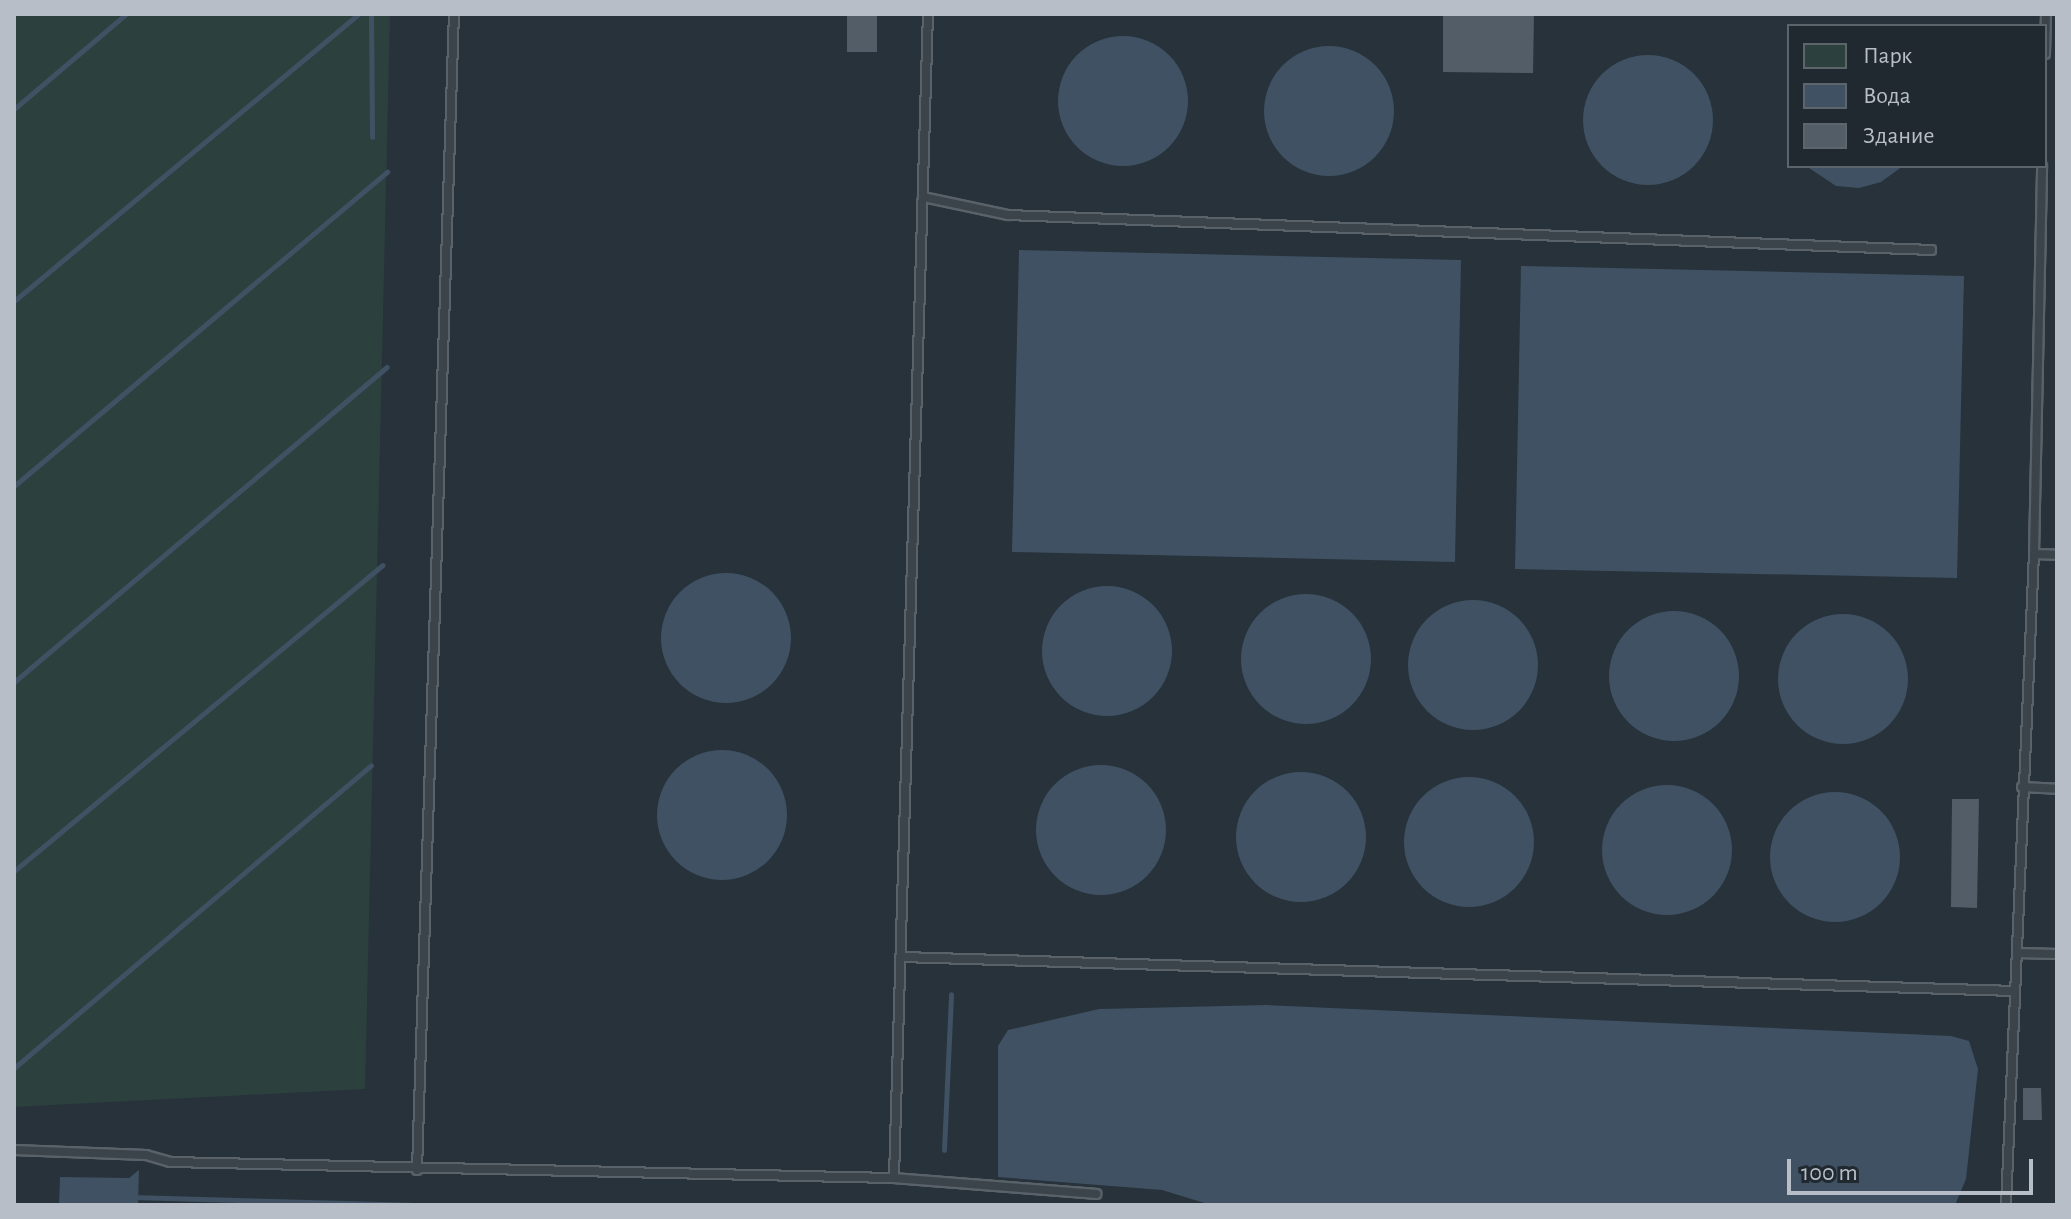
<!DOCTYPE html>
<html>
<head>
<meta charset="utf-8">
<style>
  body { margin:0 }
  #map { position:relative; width:2071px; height:1219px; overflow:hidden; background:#27323b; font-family:"Alegreya Sans",sans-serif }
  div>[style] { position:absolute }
  .green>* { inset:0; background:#2c403e }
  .water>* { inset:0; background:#3f5162 }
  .round { border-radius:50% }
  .stream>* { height:5px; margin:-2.5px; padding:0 2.5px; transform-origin:2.5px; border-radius:2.5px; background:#3f5162 }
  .building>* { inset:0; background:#535d68 }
  .roads { filter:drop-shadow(2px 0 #596169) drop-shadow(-2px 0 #596169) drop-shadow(0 2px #596169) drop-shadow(0 -2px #596169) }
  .service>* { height:8px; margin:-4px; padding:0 4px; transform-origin:4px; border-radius:4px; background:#3b434b }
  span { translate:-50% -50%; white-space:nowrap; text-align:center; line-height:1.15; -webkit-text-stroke:6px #202830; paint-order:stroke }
  .frame { position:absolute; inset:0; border:16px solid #b7bec7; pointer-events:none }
  .legend { position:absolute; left:1787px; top:24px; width:260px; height:144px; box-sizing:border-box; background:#202830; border:2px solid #5c646c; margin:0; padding:10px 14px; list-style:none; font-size:24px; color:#b7bec7 }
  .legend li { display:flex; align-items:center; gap:16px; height:40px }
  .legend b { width:40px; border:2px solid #5c646c }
  .scale { position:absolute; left:1787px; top:1159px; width:246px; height:36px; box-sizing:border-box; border:4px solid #b7bec7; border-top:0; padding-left:10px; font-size:24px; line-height:28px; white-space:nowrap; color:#b7bec7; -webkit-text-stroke:6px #202830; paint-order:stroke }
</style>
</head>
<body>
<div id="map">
  <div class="green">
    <i style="clip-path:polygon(14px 14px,390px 14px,365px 1089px,14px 1107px)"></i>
  </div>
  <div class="water">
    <i class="round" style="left:1058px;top:36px;width:130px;height:130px"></i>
    <i class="round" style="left:1264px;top:46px;width:130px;height:130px"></i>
    <i class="round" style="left:1583px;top:55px;width:130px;height:130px"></i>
    <i style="clip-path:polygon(1806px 166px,1903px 166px,1881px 182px,1859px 188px,1836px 186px)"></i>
    <i style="clip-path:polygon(1019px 250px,1461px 260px,1455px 562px,1012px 552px)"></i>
    <i style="clip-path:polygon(1521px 266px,1964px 276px,1957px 578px,1515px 569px)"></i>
    <i class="round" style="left:661px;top:573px;width:130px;height:130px"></i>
    <i class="round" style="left:1042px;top:586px;width:130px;height:130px"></i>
    <i class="round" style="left:1241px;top:594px;width:130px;height:130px"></i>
    <i class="round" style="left:1408px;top:600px;width:130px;height:130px"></i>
    <i class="round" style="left:1609px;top:611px;width:130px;height:130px"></i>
    <i class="round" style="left:1778px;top:614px;width:130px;height:130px"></i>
    <i class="round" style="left:657px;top:750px;width:130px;height:130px"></i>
    <i class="round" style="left:1036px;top:765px;width:130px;height:130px"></i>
    <i class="round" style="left:1236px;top:772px;width:130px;height:130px"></i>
    <i class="round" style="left:1404px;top:777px;width:130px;height:130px"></i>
    <i class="round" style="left:1602px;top:785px;width:130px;height:130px"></i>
    <i class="round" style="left:1770px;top:792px;width:130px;height:130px"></i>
    <i style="clip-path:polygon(1266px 1005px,1951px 1036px,1969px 1041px,1978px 1069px,1966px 1179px,1955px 1205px,1211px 1205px,1162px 1190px,998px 1177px,998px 1046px,1008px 1030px,1099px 1009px)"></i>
    <i style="clip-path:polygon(139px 1170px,138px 1205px,59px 1205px,60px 1177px,129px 1178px)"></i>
  </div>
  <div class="stream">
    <i style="left:371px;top:14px;width:123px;rotate:89.5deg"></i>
    <i style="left:14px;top:109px;width:147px;rotate:-40.3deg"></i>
    <i style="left:14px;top:301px;width:448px;rotate:-39.8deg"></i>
    <i style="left:14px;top:486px;width:488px;rotate:-40.1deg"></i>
    <i style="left:14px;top:682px;width:488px;rotate:-40.2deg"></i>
    <i style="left:14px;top:871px;width:479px;rotate:-39.7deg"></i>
    <i style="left:14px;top:1068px;width:468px;rotate:-40.3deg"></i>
    <i style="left:944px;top:1150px;width:156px;rotate:-87.4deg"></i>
    <i style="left:131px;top:1197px;width:279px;rotate:1.6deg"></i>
  </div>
  <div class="building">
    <i style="clip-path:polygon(847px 14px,877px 14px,877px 52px,847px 52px)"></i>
    <i style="clip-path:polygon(1443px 14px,1534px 14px,1533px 73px,1443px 72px)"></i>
    <i style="clip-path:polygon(1952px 799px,1979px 799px,1977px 908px,1951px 907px)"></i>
    <i style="clip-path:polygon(2023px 1088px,2041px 1088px,2042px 1120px,2023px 1120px)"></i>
  </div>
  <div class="roads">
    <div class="service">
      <i style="left:2045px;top:54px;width:40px;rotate:-88.6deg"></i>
      <i style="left:923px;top:197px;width:87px;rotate:12deg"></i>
      <i style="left:1008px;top:215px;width:924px;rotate:2.17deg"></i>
      <i style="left:2034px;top:554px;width:23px;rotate:2deg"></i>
      <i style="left:2022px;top:787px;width:35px;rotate:3deg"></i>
      <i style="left:2017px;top:953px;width:40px;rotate:1.4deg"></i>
      <i style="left:902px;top:957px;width:1113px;rotate:1.75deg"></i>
      <i style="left:14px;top:1150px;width:132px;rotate:2.2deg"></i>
      <i style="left:146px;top:1155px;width:25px;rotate:16deg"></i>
      <i style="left:170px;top:1162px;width:724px;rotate:1.27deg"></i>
      <i style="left:894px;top:1178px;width:203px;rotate:4.5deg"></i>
      <i style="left:417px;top:1170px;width:1157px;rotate:-88.17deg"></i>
      <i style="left:894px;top:1178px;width:1164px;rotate:-88.33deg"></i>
      <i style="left:2006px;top:1205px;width:652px;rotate:-87.54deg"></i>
      <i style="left:2034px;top:554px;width:388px;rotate:-88.8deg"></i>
    </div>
  </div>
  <div class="frame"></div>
  <ul class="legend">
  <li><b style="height:22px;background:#2c403e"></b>Парк</li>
  <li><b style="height:22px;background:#3f5162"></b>Вода</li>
  <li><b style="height:22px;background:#535d68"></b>Здание</li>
  </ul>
  <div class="scale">100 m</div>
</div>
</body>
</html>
